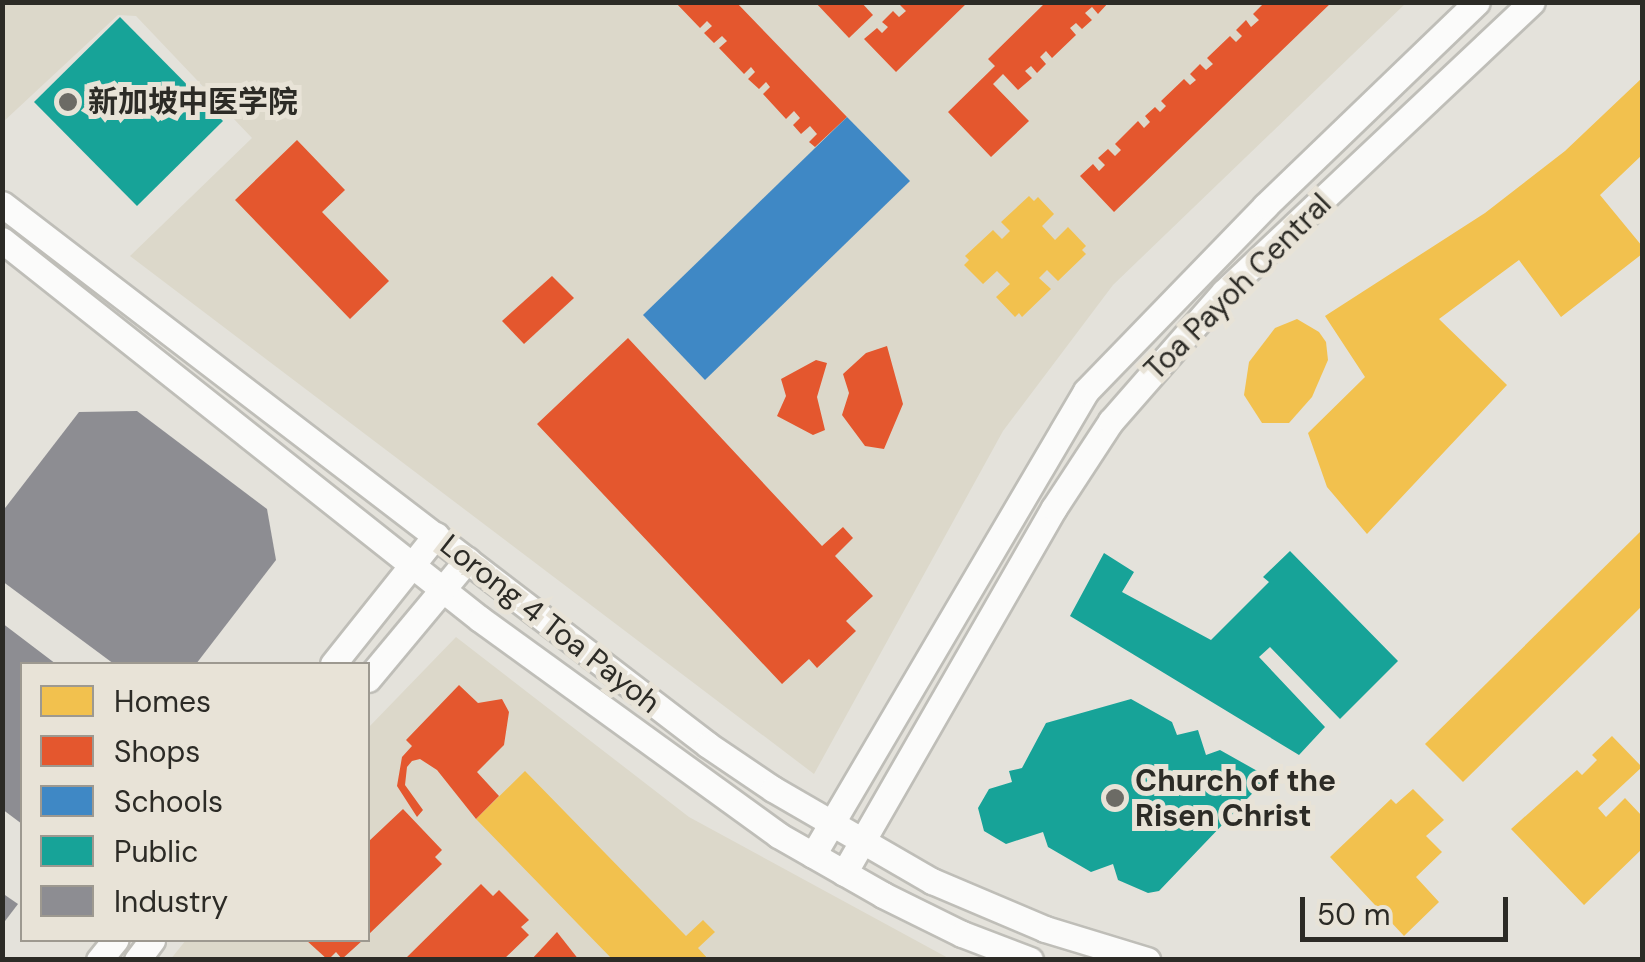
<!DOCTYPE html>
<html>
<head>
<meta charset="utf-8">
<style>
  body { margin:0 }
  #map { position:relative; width:1645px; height:962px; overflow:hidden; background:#e4e2db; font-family:"DM Sans","Noto Sans SC",sans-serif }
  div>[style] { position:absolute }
  .built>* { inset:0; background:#dcd8ca }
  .homes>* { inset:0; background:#f2c14e }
  .shops>* { inset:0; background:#e4572e }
  .schools>* { inset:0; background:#3f88c5 }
  .public>* { inset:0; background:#17a398 }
  .industry>* { inset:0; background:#8d8d92 }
  .roads { filter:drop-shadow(2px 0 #bfbeb8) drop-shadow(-2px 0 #bfbeb8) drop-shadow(0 2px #bfbeb8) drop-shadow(0 -2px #bfbeb8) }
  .street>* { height:25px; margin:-12.5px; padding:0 12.5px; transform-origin:12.5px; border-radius:12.5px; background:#fbfbfa }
  .dots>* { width:28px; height:28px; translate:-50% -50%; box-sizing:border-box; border:5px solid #e8e3d7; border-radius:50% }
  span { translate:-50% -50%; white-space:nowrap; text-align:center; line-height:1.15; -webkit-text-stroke:10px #e8e3d7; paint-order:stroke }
  .poi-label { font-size:30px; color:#2c2b26; font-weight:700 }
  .left { translate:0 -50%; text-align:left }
  .street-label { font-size:30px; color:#2c2b26 }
  .frame { position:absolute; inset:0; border:5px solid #2c2b26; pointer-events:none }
  .legend { position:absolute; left:20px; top:662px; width:350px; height:280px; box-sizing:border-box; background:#e8e3d7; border:2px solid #9d9990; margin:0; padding:12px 18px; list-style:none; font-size:30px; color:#2c2b26 }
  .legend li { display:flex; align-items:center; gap:20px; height:50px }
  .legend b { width:50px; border:2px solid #9d9990 }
  .scale { position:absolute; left:1300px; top:897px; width:208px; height:45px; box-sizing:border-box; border:5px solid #2c2b26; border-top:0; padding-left:12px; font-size:30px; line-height:35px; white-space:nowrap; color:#2c2b26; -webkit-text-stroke:8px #e8e3d7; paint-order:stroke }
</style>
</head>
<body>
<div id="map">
  <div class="built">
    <i style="clip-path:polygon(3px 3px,1406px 3px,1113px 285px,1003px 431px,814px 774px,130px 256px,252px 138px,136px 16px,118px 15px,3px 122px)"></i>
    <i style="clip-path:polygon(456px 637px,689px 817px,950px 959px,170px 960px,186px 940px,368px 940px,368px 728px)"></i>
  </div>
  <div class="homes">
    <i style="clip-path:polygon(1642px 78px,1642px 155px,1600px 195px,1642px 246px,1642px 254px,1561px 317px,1519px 260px,1439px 319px,1507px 385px,1367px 534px,1327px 487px,1308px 433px,1365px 377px,1325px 316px,1485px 213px,1565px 151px)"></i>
    <i style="clip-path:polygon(1029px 196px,1034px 201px,1038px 197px,1054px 214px,1042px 226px,1055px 240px,1068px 227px,1086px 246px,1082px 250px,1086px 254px,1058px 281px,1047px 270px,1039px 278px,1051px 289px,1022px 317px,1019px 313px,1015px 317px,996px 297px,1010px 284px,997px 271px,983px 284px,964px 265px,969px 260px,965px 256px,993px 230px,1002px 239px,1010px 231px,1001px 222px)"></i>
    <i style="clip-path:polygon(1297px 319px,1319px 332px,1326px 342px,1328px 360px,1312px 397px,1289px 423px,1262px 423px,1244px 395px,1249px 362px,1275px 328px)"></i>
    <i style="clip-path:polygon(1642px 530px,1642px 606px,1463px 782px,1425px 744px)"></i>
    <i style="clip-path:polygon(1612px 736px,1642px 767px,1598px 808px,1606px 817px,1625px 798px,1642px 816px,1642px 849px,1584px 905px,1511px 829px,1577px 770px,1582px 775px,1597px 760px,1592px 755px)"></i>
    <i style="clip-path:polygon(525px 771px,686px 936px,703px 920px,715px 932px,698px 948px,709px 960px,613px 960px,476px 819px)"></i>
    <i style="clip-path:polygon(1413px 789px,1444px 820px,1426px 836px,1442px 852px,1416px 877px,1439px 902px,1404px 936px,1330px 857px,1391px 799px,1396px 804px)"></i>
  </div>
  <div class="shops">
    <i style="clip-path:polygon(675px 2px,736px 2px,847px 117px,815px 147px,809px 142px,817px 134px,810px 126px,801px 134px,793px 125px,800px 118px,794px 111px,786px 119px,763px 94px,770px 87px,766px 82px,759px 89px,748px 79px,755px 72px,751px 67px,744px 74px,719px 48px,727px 41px,722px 36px,714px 43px,704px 33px,712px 26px,707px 21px,700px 28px)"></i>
    <i style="clip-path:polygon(815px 2px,861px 2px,873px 15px,849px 38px)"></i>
    <i style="clip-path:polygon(903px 2px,968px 2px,896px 72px,864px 39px,877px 28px,882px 33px,888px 27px,882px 22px,893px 11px,899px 17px,906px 11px,900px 5px)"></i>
    <i style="clip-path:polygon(1046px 2px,1109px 2px,1098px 14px,1092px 7px,1085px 13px,1092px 20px,1082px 29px,1076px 23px,1070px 28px,1076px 35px,1052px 58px,1046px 51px,1040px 57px,1046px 64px,1037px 73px,1031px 66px,1025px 71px,1032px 78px,1018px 90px,1003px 74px,993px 84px,1029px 121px,991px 157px,948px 112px,995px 66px,988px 59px)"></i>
    <i style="clip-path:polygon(1265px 2px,1332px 2px,1114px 212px,1080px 176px,1093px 164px,1099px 171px,1105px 165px,1098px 158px,1108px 149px,1115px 156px,1121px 150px,1115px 144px,1138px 121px,1144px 128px,1150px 122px,1145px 116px,1155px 107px,1160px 112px,1166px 106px,1161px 101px,1184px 79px,1190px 85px,1196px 80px,1190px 74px,1200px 64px,1206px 70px,1213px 64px,1207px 58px,1230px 36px,1236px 42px,1242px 36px,1236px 30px,1246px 20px,1251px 27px,1259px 20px,1253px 14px)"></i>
    <i style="clip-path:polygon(297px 140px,345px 190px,322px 212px,389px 281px,350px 319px,235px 200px)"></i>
    <i style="clip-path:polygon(552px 276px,574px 298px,524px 344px,502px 321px)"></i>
    <i style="clip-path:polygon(628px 338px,822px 546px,843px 527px,853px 538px,835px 556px,873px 596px,846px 621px,856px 631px,817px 668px,809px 659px,782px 684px,537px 424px)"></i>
    <i style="clip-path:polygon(887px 346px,903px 404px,884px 449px,865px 446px,842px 415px,849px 393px,843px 374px,866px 353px)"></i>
    <i style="clip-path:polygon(816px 360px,827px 363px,817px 397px,825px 430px,813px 435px,777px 416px,786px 396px,781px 379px)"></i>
    <i style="clip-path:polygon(459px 685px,478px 703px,502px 699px,509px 712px,504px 745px,477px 772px,499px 796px,476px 819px,437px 770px,420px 759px,412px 761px,407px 767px,405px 785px,423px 810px,417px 817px,397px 786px,402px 757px,412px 746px,406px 740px)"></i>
    <i style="clip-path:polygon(403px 809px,442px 850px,435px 857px,442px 864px,368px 935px,368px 842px)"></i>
    <i style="clip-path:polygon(481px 884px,493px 896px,499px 890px,529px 920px,521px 927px,529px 935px,503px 960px,404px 960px)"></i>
    <i style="clip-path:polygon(557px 932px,579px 960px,531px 960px)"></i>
    <i style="clip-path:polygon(306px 940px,363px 940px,342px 959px,336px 952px,328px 960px)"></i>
  </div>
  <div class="schools">
    <i style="clip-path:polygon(847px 117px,910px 181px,705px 380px,643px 315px)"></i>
  </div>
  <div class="public">
    <i style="clip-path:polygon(120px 17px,223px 121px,137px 206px,34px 102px)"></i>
    <i style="clip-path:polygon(1290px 551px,1398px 661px,1340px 719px,1270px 647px,1259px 657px,1325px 727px,1299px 755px,1070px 616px,1104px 553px,1134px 572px,1122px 592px,1211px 640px,1269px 582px,1263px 577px)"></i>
    <i style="clip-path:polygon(1131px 699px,1172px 722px,1177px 735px,1198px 730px,1206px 755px,1220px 750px,1268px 777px,1159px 891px,1148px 893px,1118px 880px,1113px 864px,1091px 872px,1048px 847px,1043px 832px,1006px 844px,984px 831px,978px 808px,989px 789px,1012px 782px,1009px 771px,1022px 768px,1046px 723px)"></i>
  </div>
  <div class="industry">
    <i style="clip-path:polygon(137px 411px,267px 509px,276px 560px,196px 664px,114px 664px,2px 581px,2px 512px,79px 412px)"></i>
    <i style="clip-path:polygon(2px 623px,56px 664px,22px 664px,22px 824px,2px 809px)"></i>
    <i style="clip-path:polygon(2px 893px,18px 904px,2px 925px)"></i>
  </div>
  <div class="roads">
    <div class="street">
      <i style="left:2px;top:204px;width:889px;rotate:37.46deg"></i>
      <i style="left:708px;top:745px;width:78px;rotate:34.1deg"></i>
      <i style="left:773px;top:789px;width:184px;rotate:30.1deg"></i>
      <i style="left:932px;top:881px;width:123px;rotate:23deg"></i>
      <i style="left:1045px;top:929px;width:107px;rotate:16.9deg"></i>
      <i style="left:2px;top:240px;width:610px;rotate:38.41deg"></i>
      <i style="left:480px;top:619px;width:368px;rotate:35.9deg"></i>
      <i style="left:778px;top:835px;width:121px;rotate:29.7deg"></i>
      <i style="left:883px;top:895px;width:88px;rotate:26.3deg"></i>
      <i style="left:962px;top:934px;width:73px;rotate:20.9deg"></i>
      <i style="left:333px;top:664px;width:165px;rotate:-51.4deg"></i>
      <i style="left:368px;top:679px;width:155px;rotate:-50.2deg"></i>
      <i style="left:813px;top:855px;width:538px;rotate:-59.53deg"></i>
      <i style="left:1086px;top:391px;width:257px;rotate:-45.9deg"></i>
      <i style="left:1265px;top:206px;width:294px;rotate:-43.9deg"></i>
      <i style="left:844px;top:873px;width:421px;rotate:-60.1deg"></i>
      <i style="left:1054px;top:508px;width:104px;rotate:-56.8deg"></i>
      <i style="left:1111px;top:421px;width:171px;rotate:-48.8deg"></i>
      <i style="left:1224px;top:292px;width:423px;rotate:-43.3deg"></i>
      <i style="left:99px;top:960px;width:26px;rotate:-51deg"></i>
      <i style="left:137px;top:960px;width:25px;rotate:-53deg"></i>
    </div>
  </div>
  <div class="dots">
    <i style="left:68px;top:102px;background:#6c6b65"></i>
    <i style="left:1115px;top:798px;background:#6c6b65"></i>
  </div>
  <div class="poi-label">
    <span class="left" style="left:88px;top:102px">新加坡中医学院</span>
    <span class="left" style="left:1135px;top:798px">Church of the<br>Risen Christ</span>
  </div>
  <div class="street-label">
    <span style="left:1238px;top:287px;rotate:-45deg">Toa Payoh Central</span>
    <span style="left:550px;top:624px;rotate:38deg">Lorong 4 Toa Payoh</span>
  </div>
  <div class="frame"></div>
  <ul class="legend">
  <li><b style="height:28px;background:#f2c14e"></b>Homes</li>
  <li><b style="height:28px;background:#e4572e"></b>Shops</li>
  <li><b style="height:28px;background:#3f88c5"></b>Schools</li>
  <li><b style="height:28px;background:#17a398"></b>Public</li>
  <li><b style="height:28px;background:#8d8d92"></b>Industry</li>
  </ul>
  <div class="scale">50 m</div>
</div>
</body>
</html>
